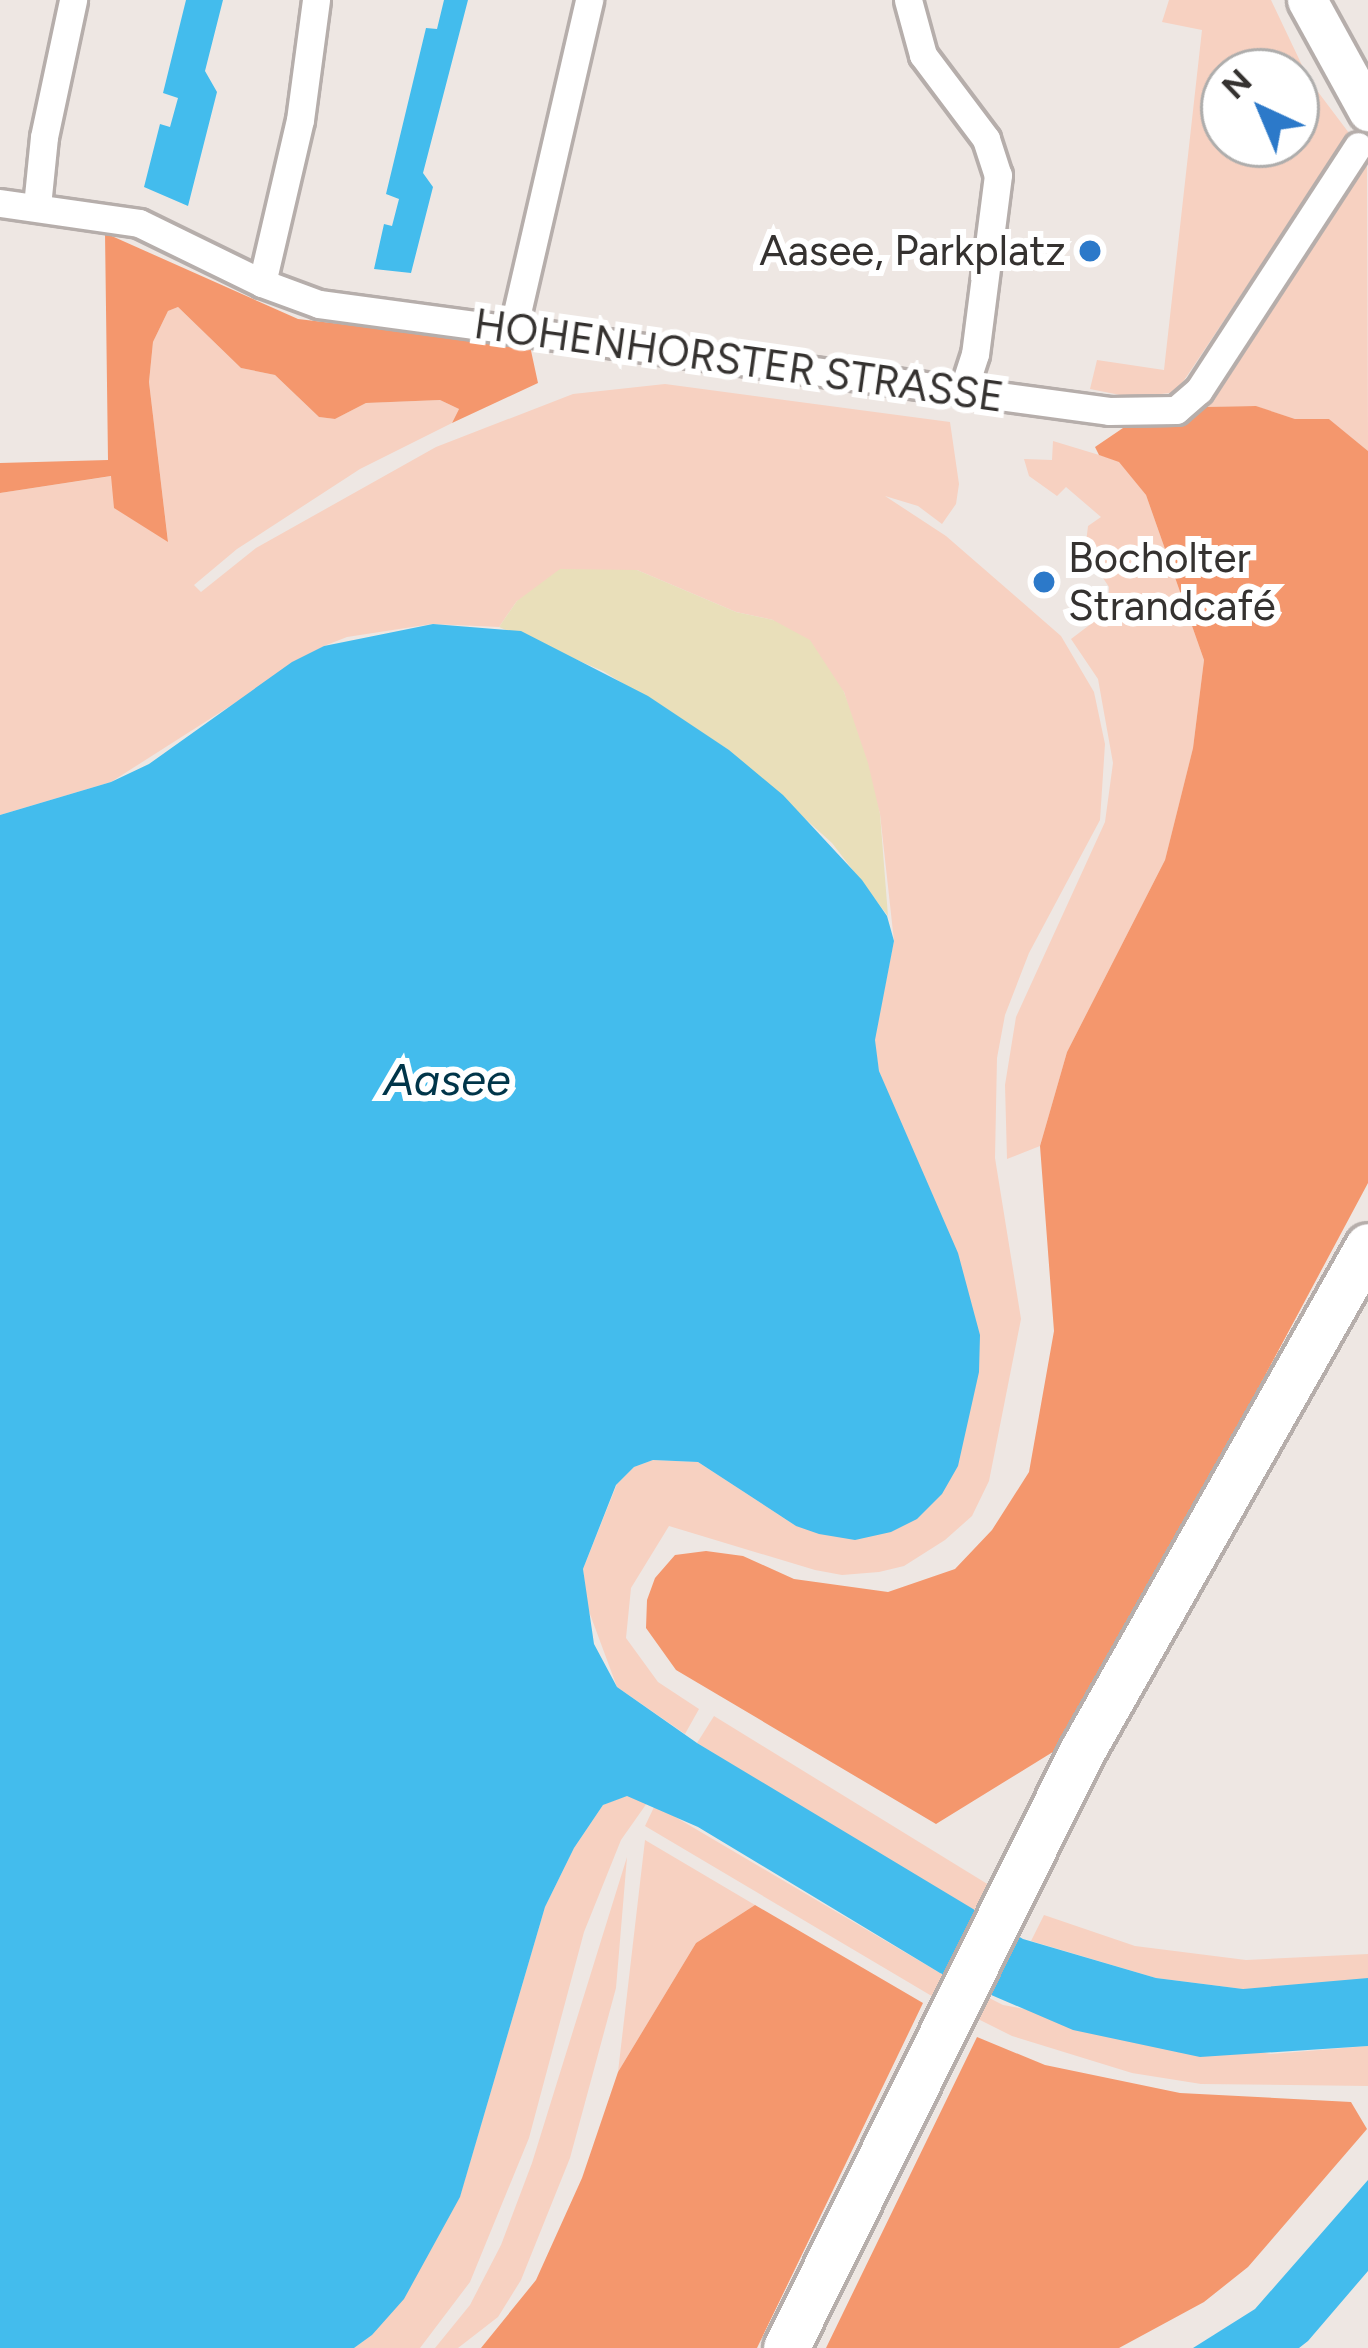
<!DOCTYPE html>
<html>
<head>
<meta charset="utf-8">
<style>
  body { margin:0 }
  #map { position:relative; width:1368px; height:2348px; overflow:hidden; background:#eee7e3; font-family:Figtree,sans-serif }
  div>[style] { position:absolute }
  .green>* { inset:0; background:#f7d1c1 }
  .forest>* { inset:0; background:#f4976d }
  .sand>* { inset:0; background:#e9dfba }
  .water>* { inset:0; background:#43bced }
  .roads { filter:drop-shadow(3px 0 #b6aeab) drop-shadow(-3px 0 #b6aeab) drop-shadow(0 3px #b6aeab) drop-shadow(0 -3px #b6aeab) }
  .minor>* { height:27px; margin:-13.5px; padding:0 13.5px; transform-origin:13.5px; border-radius:13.5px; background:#fff }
  .secondary>* { height:39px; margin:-19.5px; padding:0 19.5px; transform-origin:19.5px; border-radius:19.5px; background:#fff }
  .trunk>* { height:45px; margin:-22.5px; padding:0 22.5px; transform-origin:22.5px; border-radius:22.5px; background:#fff }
  .dots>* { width:33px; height:33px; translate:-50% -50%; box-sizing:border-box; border:6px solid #fff; border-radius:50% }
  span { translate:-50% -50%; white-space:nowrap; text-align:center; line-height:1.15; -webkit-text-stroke:12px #fff; paint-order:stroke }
  .poi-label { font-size:42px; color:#353230 }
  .right { translate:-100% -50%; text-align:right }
  .left { translate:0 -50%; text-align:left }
  .street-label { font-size:42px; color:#353230 }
  .water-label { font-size:45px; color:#003549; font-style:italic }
  .north { position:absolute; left:1200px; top:48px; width:120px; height:120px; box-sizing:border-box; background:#fff; border:3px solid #aeadac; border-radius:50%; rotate:316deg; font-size:33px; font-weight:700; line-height:48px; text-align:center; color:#353230 }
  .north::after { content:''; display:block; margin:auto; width:42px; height:54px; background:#2c79c9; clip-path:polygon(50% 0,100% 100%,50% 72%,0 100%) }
</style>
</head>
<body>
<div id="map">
  <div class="green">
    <i style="clip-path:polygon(evenodd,1169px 0,1271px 0,1309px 80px,1349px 133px,1183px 382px,1171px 393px,1130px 397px,1090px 389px,1097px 360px,1164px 370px,1202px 30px,1162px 22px,1169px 0,1224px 72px,1296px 72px,1296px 144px,1224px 144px,1224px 72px)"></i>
    <i style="clip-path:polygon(1367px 160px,1368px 451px,1329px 419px,1295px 419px,1255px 406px,1204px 407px)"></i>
    <i style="clip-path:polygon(178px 307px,241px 368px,275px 375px,319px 417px,335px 419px,366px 403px,440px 400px,459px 409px,452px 423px,360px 469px,237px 549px,194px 585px,201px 592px,256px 548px,436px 447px,573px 394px,665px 384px,950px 422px,959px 484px,956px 504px,942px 524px,918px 506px,885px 496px,946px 536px,1061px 636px,1094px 692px,1105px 744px,1100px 820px,1029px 953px,1005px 1015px,997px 1058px,995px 1158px,1021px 1319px,989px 1481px,972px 1516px,945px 1540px,904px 1566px,879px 1572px,842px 1575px,815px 1570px,669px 1526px,631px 1588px,626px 1638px,658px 1682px,699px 1709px,685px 1734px,617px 1687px,587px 1606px,583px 1569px,617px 1484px,634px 1467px,653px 1460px,698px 1462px,796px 1526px,903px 1134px,879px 1071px,874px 1040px,894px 941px,880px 814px,844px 692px,773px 620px,736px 612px,637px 570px,517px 601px,499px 627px,432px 624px,347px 637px,324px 646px,111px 782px,0 815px,0 493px,112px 476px,168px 541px,149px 382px,153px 342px,168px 311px)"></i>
    <i style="clip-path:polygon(1053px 441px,1119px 461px,1146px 495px,1204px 660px,1193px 748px,1165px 860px,1067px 1052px,1040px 1146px,1007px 1159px,1005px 1085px,1016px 1017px,1105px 822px,1113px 763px,1098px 679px,1071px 639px,1108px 611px,1109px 587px,1085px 551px,1088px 526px,1101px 517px,1066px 487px,1057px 496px,1029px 476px,1024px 459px,1052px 460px)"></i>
    <i style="clip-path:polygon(714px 1716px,989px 1885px,973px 1912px,697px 1743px)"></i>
    <i style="clip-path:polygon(627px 1795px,647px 1803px,621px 1840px,584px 1932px,529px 2138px,470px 2282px,420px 2348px,354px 2348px,372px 2335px,460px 2196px,545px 1907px,574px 1848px,603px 1805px)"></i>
    <i style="clip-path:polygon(655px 1805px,940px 1973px,1003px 2005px,1271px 2054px,1368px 2046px,1368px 2086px,1201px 2084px,1132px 2073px,1012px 2036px,930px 1995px,645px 1826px)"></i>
    <i style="clip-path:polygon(645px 1840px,755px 1905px,696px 1943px,618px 2072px)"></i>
    <i style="clip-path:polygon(627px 1857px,616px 1988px,570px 2158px,521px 2280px,498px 2317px,458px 2348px,435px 2348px,470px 2305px,501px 2245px,532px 2163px)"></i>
    <i style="clip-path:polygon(1044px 1915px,1135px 1946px,1246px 1960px,1368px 1954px,1368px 1983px,1243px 1989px,1156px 1978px,1031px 1941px)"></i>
  </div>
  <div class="forest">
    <i style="clip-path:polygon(105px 233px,298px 319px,530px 346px,538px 383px,452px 423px,459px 409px,440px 400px,366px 403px,335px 419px,319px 417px,275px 375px,241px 368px,178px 307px,168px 311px,153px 342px,149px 382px,168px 542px,114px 508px,111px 476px,0 493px,0 463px,108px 460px)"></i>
    <i style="clip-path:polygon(1256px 406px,1295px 419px,1329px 419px,1368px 451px,1368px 1183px,1069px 1742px,936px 1824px,676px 1670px,646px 1628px,647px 1600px,655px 1578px,675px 1555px,706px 1551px,743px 1556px,794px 1579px,888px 1592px,955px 1569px,992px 1530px,1029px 1472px,1054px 1331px,1040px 1146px,1067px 1052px,1165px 860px,1193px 748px,1204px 660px,1146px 495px,1119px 462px,1099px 455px,1095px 447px,1123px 428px,1204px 407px)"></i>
    <i style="clip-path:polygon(755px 1905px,923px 2003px,757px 2348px,481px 2348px,536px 2280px,582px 2178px,618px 2072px,696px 1943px)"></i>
    <i style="clip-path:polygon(977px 2037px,1045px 2065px,1180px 2093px,1351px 2102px,1367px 2129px,1248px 2267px,1204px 2302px,1119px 2348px,826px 2348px)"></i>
  </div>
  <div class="sand">
    <i style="clip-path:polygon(560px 569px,637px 570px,736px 612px,773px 620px,810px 640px,844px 692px,868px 763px,880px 814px,888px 916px,832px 843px,729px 750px,603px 671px,499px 627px,517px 601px)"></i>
  </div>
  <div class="water">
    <i style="clip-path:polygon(186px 0,223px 0,205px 71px,217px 92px,188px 206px,144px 187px,160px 124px,170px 127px,178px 98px,163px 93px)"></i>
    <i style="clip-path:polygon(444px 0,468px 0,423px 173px,433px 187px,411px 273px,374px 269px,384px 224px,392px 226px,399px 199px,386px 194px,426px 28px,437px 29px)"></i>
    <i style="clip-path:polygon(433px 624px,521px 631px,648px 696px,729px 750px,783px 795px,862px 880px,887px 916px,894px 941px,875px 1040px,879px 1071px,958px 1253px,980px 1335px,979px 1372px,958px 1466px,942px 1494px,917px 1519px,891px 1532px,855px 1540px,819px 1534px,796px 1526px,698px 1462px,653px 1460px,634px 1467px,616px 1485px,583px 1569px,594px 1644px,617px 1687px,697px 1743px,1023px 1939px,1156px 1978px,1243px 1989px,1368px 1978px,1368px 2046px,1200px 2057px,1073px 2030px,940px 1973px,698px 1827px,627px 1796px,603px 1805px,574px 1848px,545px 1907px,460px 2197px,404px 2299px,372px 2335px,354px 2348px,0 2348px,0 815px,111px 782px,149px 764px,292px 662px,324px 646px)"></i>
    <i style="clip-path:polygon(1368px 2180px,1368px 2271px,1308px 2341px,1299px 2348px,1193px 2348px,1255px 2309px)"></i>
  </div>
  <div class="roads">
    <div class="minor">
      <i style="left:908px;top:0;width:57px;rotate:74.7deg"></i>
      <i style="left:923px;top:55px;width:105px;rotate:53.1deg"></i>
      <i style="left:986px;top:139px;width:38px;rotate:72deg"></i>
      <i style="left:998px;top:175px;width:180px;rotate:97.3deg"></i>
      <i style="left:975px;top:354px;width:39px;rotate:108deg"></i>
      <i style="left:0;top:203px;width:140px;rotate:8.2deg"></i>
      <i style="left:139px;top:223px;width:137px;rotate:26deg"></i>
      <i style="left:262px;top:283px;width:61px;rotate:20.2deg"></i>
      <i style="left:319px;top:304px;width:797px;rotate:7.71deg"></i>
      <i style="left:1109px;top:411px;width:67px;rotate:-0.9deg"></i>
      <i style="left:1176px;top:410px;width:30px;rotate:-41deg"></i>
      <i style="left:1199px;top:390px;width:291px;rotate:-56.9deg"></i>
      <i style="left:37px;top:206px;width:69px;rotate:-84.2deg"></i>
      <i style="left:44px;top:137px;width:140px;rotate:-78deg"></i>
      <i style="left:262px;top:283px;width:167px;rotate:-76.9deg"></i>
      <i style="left:300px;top:120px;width:121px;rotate:-82.4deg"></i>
      <i style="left:513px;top:330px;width:339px;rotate:-77deg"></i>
    </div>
    <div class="secondary">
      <i style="left:1307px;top:0;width:127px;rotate:61.2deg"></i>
    </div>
    <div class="trunk">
      <i style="left:786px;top:2348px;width:666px;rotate:-63.63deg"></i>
      <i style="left:1082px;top:1751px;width:580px;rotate:-60.48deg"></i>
    </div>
  </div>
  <div class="dots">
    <i style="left:1090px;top:251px;background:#2c79c9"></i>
    <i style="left:1044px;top:582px;background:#2c79c9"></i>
  </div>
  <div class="poi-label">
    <span class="right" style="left:1066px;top:251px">Aasee, Parkplatz</span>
    <span class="left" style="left:1068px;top:582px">Bocholter<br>Strandcafé</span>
  </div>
  <div class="street-label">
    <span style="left:739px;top:361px;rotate:8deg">HOHENHORSTER STRASSE</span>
  </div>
  <div class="water-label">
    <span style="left:447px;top:1080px">Aasee</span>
  </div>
  <div class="north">N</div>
</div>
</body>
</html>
